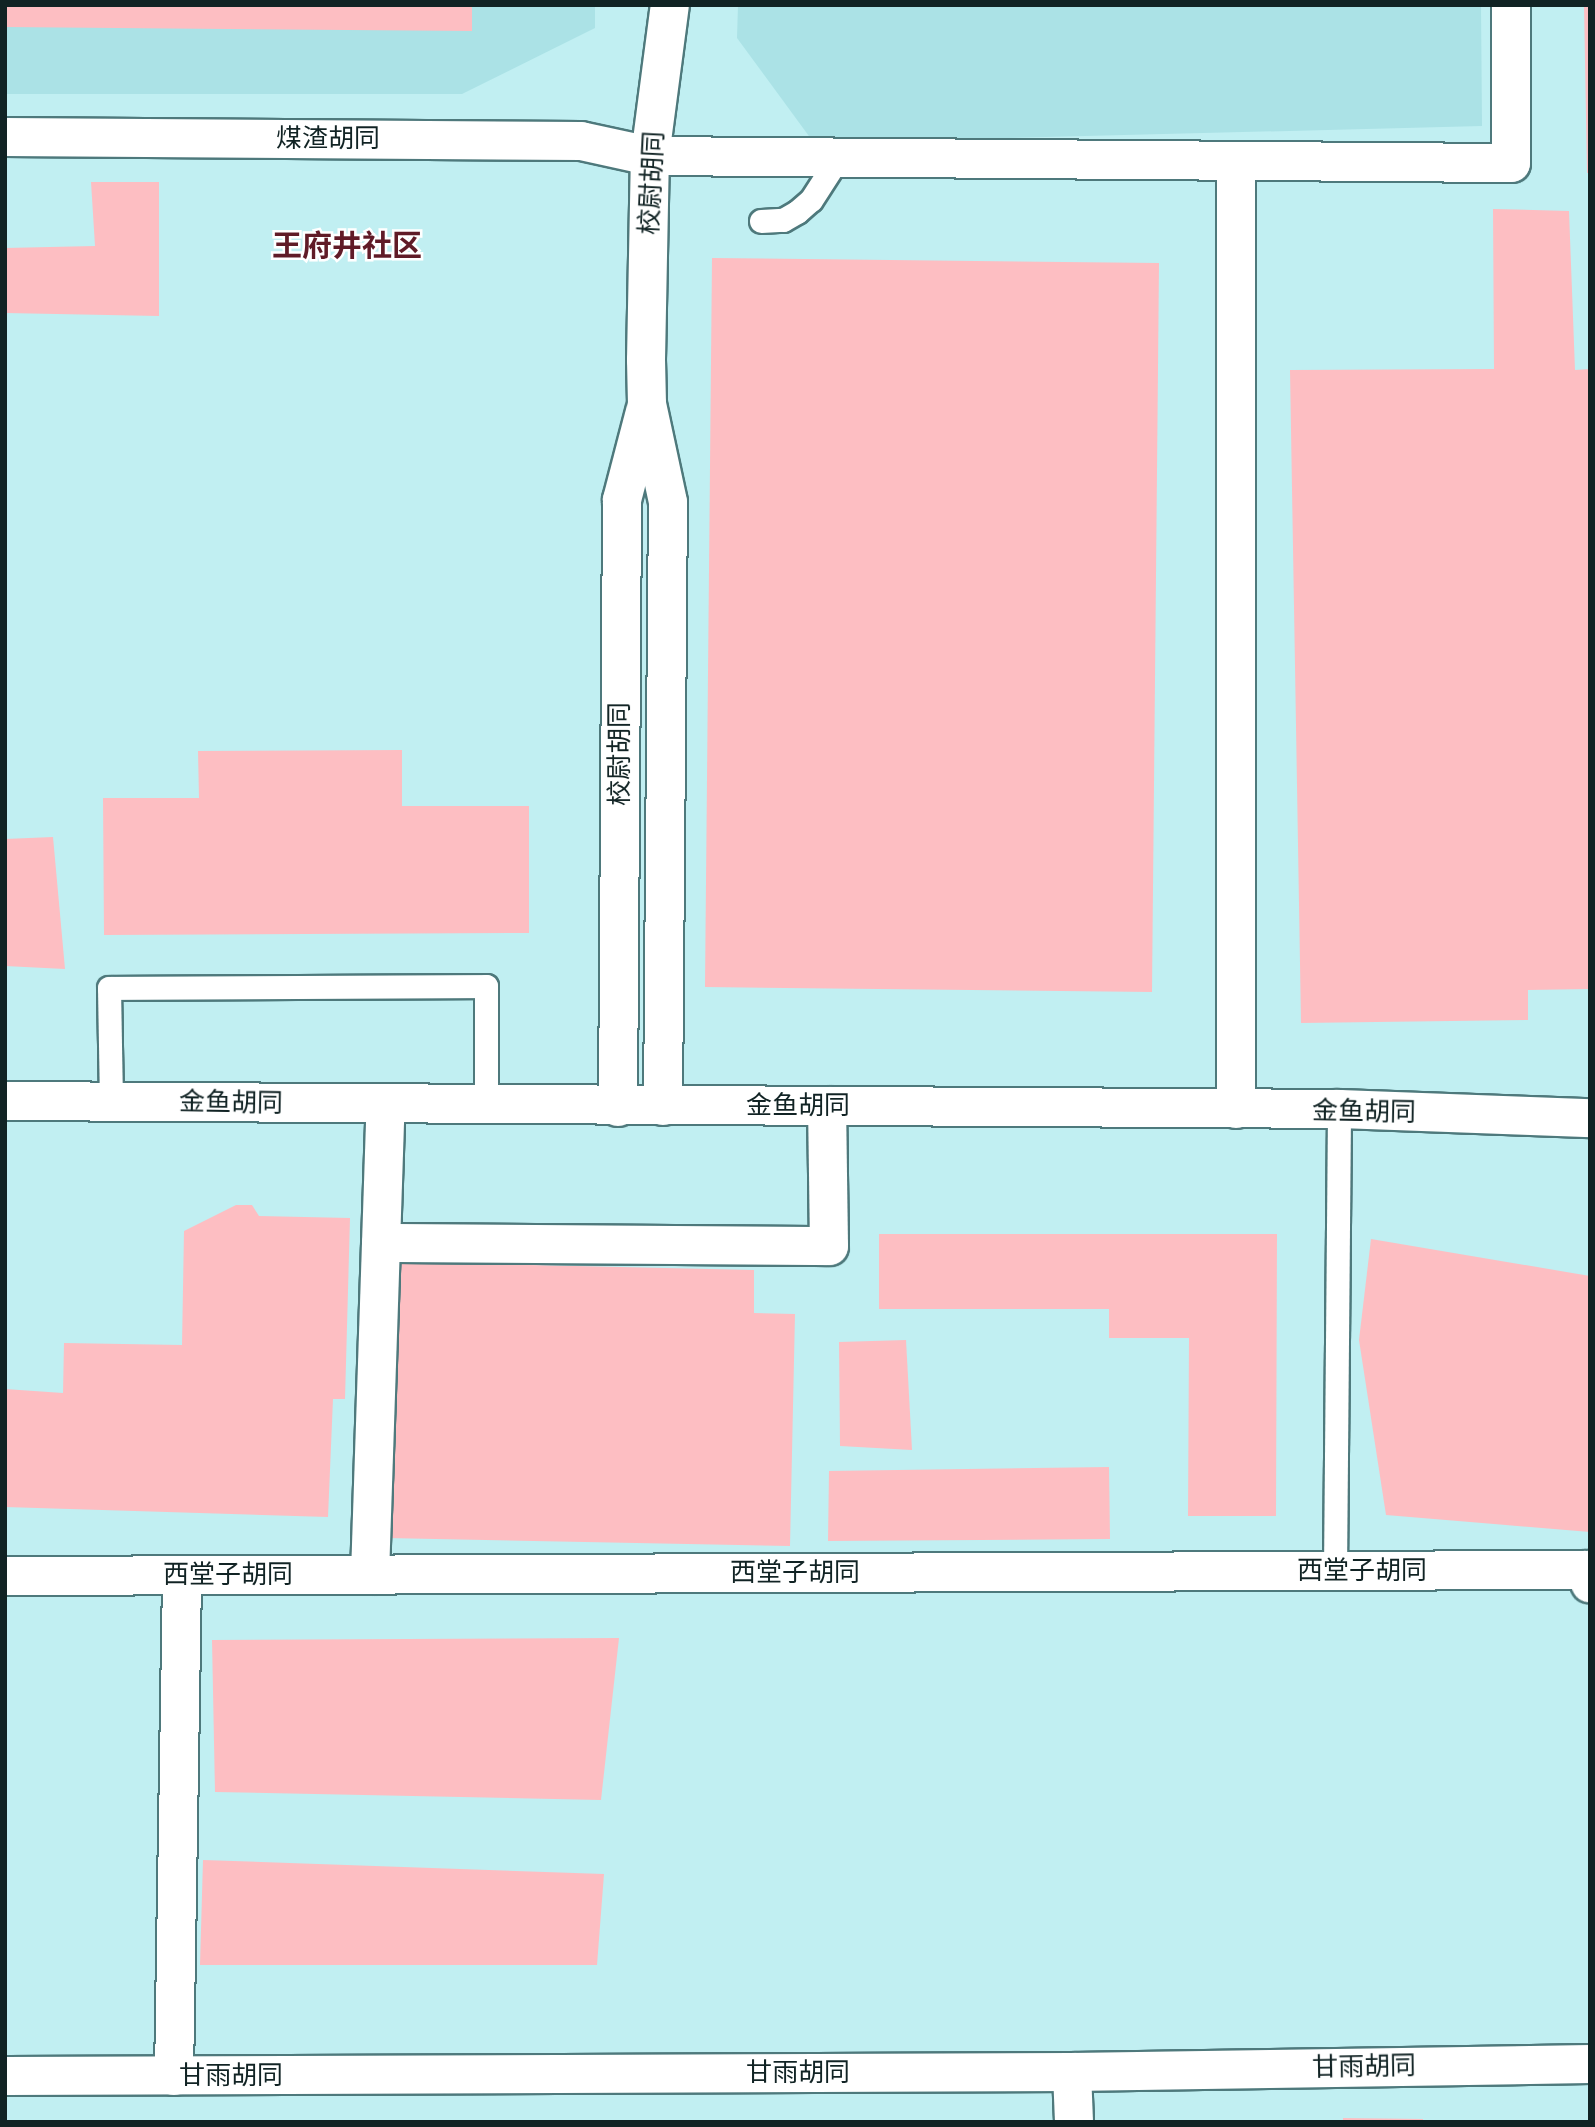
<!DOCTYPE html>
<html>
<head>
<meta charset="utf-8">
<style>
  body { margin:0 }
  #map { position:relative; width:1595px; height:2127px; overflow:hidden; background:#c1eff2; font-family:Figtree,"Noto Sans SC",sans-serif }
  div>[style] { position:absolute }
  .built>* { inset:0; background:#abe2e6 }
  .building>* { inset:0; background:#fdbec2 }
  .roads { filter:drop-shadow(2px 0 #4e797c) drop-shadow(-2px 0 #4e797c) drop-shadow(0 2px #4e797c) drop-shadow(0 -2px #4e797c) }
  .lane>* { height:23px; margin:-11.5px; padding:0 11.5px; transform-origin:11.5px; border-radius:11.5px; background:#fff }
  .street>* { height:38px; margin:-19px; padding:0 19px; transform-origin:19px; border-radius:19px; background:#fff }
  .secondary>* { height:38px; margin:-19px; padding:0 19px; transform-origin:19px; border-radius:19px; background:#fff }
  span { translate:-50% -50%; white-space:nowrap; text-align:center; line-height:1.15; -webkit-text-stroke:5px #fff; paint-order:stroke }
  .street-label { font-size:26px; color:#112324 }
  .quarter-label { font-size:30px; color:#601b27; font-weight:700 }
  .frame { position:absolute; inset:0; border:7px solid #112324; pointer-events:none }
</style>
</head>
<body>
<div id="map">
  <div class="built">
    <i style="clip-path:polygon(5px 5px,595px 5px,595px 28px,462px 94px,5px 94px)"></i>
    <i style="clip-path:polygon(738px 5px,1481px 5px,1482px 126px,814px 143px,737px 38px)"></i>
  </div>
  <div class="building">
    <i style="clip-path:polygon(5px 5px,472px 5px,472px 31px,5px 27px)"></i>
    <i style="clip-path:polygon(1584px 5px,1590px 5px,1590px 173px,1587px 173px)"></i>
    <i style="clip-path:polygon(91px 182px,159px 182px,159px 316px,5px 313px,5px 248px,95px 246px)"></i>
    <i style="clip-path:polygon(1493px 209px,1569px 211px,1575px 370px,1590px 369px,1590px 989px,1528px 990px,1528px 1020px,1301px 1023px,1290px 370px,1494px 369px)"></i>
    <i style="clip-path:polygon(712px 258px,1159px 263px,1152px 992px,705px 987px)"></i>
    <i style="clip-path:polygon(402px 750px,402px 806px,529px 806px,529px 933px,104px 935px,103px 798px,199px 798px,198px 751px)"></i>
    <i style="clip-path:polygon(53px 837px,65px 969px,5px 966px,5px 839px)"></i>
    <i style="clip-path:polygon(236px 1205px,252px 1205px,259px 1216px,350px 1218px,345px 1399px,333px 1399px,328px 1517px,5px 1507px,5px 1389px,63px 1393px,64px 1343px,182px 1345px,184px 1231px)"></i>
    <i style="clip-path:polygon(879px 1234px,1277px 1234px,1276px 1516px,1188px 1516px,1189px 1338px,1109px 1338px,1109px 1309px,879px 1309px)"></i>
    <i style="clip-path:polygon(1371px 1239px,1590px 1276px,1590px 1532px,1386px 1515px,1359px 1340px)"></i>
    <i style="clip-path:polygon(391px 1262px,754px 1270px,754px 1313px,795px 1314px,790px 1546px,386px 1538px)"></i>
    <i style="clip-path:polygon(906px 1340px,912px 1450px,840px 1446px,839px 1342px)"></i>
    <i style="clip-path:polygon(1109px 1467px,1110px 1539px,828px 1541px,829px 1471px)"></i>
    <i style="clip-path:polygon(619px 1638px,601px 1800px,215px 1792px,212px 1640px)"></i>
    <i style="clip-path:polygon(203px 1860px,604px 1874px,597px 1965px,200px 1965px)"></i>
    <i style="clip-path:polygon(1343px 2118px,1423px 2119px,1423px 2122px,1343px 2122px)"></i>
  </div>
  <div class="roads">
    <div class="lane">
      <i style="left:761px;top:221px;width:22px;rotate:-3deg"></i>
      <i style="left:783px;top:220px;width:16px;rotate:-30deg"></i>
      <i style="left:797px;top:212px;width:18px;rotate:-41deg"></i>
      <i style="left:811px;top:200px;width:50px;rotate:-57.3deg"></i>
      <i style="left:111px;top:1102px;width:114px;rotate:-91deg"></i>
      <i style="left:109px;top:988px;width:377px;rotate:-0.3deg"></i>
      <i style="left:486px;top:986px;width:119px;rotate:90deg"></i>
      <i style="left:1335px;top:1571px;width:462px;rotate:-89.5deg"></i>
    </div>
    <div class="street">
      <i style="left:5px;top:137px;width:576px;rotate:0.4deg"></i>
      <i style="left:581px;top:141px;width:71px;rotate:12.3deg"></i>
      <i style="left:650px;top:156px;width:861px;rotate:0.47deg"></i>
      <i style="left:1511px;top:163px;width:158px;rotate:-90deg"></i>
      <i style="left:1236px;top:1109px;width:946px;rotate:-90deg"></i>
      <i style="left:381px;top:1243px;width:448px;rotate:0.4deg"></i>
      <i style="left:829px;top:1246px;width:140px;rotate:-90.8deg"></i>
      <i style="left:370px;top:1575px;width:470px;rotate:-88.1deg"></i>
      <i style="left:5px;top:1576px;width:1581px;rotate:-0.22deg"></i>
      <i style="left:1586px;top:1570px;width:14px;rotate:73deg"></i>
      <i style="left:1072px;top:2072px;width:50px;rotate:87.7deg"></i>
      <i style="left:174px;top:2076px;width:500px;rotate:-89.08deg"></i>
    </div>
    <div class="secondary">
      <i style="left:5px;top:1101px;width:1334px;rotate:0.34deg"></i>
      <i style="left:1339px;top:1109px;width:251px;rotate:2.1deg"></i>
      <i style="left:663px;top:1106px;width:604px;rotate:-89.53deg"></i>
      <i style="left:668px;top:502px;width:100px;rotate:-102.1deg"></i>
      <i style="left:647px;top:404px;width:44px;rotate:-91.3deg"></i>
      <i style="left:646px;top:360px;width:204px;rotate:-88.9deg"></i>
      <i style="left:650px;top:156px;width:152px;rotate:-82.5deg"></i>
      <i style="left:618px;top:1107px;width:607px;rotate:-89.62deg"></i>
      <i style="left:622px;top:500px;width:91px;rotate:-75.4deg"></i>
      <i style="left:5px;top:2076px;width:1067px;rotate:-0.21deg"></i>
      <i style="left:1072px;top:2072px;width:518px;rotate:-0.88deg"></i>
    </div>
  </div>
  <div class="street-label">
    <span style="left:328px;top:139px">煤渣胡同</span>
    <span style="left:652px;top:183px;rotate:-87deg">校尉胡同</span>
    <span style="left:620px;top:754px;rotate:-90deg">校尉胡同</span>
    <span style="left:231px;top:1103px;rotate:1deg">金鱼胡同</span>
    <span style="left:798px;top:1106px">金鱼胡同</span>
    <span style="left:1364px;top:1112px;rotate:1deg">金鱼胡同</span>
    <span style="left:1362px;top:1571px">西堂子胡同</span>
    <span style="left:795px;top:1573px">西堂子胡同</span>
    <span style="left:228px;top:1575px">西堂子胡同</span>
    <span style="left:1364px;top:2067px;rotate:-1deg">甘雨胡同</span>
    <span style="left:798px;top:2073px">甘雨胡同</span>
    <span style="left:231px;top:2076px">甘雨胡同</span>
  </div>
  <div class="quarter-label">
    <span style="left:347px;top:246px">王府井社区</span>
  </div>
  <div class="frame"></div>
</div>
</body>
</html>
